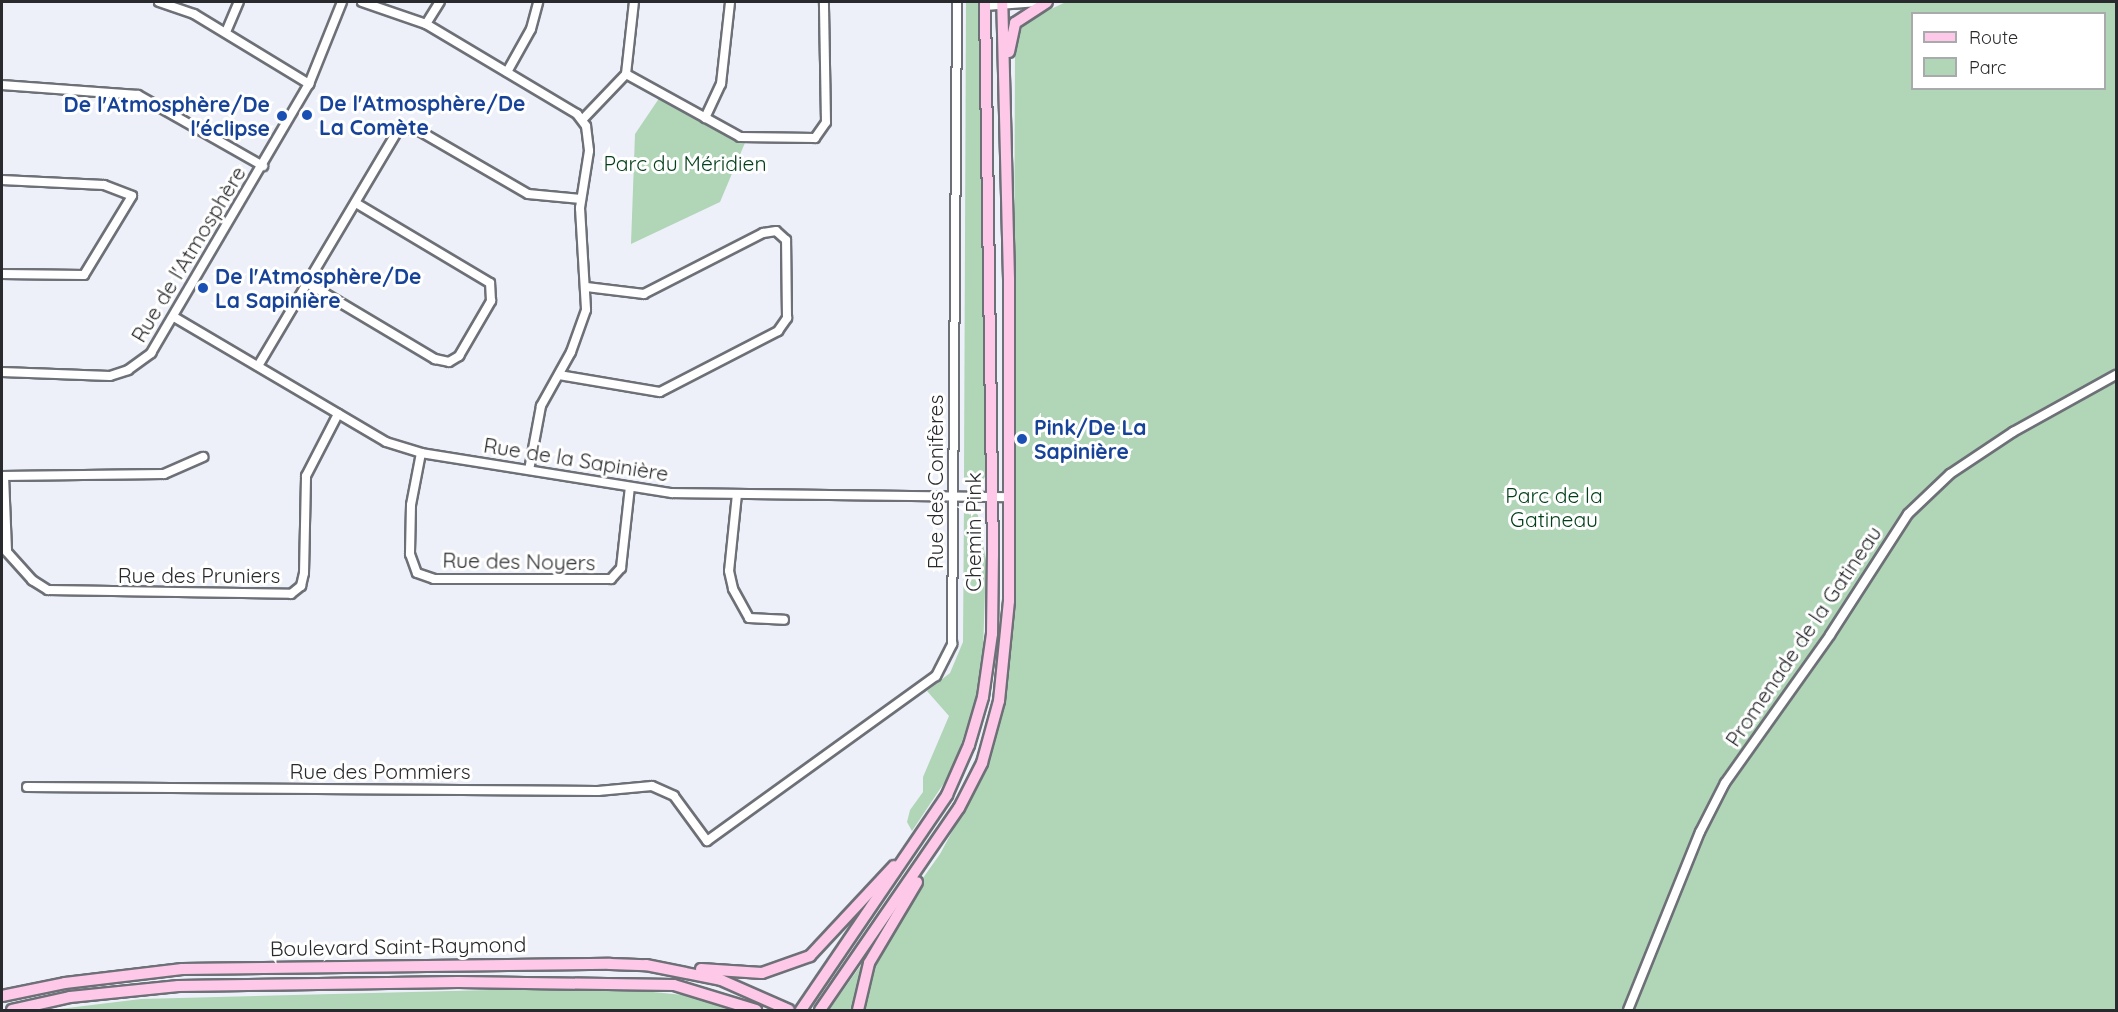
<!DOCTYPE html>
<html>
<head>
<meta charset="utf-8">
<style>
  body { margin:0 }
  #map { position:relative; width:2118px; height:1012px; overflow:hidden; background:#eef0f9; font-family:Quicksand,sans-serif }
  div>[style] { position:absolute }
  .green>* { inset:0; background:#b0d5b7 }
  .roads { filter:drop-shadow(2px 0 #6e7077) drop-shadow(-2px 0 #6e7077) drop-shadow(0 2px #6e7077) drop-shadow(0 -2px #6e7077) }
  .minor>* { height:8px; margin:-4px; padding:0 4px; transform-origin:4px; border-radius:4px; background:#fff }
  .major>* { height:10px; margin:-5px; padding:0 5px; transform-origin:5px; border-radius:5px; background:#fec9e8 }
  .dots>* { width:16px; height:16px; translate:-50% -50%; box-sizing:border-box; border:3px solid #fff; border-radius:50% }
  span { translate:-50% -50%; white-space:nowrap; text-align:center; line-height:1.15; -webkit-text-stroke:6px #fff; paint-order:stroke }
  .transit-label { font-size:21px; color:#164399; font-weight:700 }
  .left { translate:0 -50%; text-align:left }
  .right { translate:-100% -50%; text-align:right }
  .park-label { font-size:21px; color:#013f19 }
  .street-label { font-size:21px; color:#292a2d }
  .frame { position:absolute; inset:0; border:3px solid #292a2d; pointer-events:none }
  .legend { position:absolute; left:1911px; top:12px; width:195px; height:78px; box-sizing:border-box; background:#fff; border:2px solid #a9aaab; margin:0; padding:8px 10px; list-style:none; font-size:18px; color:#292a2d }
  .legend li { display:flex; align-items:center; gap:12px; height:30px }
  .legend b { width:30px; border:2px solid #a9aaab }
</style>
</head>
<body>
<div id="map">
  <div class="green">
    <i style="clip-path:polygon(966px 2px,978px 2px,986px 234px,985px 477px,976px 487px,965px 483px,964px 477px)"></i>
    <i style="clip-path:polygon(evenodd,1066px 2px,2116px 2px,2116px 1010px,829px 1010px,940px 854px,981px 778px,1002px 714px,1013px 600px,1015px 44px,1025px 21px,1066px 2px,1912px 14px,2104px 14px,2104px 88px,1912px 88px,1912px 14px)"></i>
    <i style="clip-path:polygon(662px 94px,747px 138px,720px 202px,631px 244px,635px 134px)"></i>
    <i style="clip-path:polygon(964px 501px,970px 501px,977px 510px,986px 561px,982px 682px,952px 771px,912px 831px,907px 822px,910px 810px,923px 792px,923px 777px,949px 716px,927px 691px,950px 673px,963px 642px)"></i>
    <i style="clip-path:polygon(602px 987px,704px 997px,742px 1010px,51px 1010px,141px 999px)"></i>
  </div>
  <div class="roads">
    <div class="minor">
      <i style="left:159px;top:2px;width:37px;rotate:19deg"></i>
      <i style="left:194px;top:14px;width:135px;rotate:31.3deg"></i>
      <i style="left:362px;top:2px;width:68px;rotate:19deg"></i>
      <i style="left:426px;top:24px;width:176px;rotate:30.8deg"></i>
      <i style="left:577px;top:114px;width:15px;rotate:53deg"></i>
      <i style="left:586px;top:126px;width:25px;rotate:83deg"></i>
      <i style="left:589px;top:151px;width:58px;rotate:99deg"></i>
      <i style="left:580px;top:208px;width:102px;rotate:86.6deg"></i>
      <i style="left:586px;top:310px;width:45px;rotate:109.7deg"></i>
      <i style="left:571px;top:352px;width:62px;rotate:119.1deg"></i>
      <i style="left:541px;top:406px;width:65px;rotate:100.6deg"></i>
      <i style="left:985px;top:6px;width:53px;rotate:-4.3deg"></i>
      <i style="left:426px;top:24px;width:26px;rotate:-58deg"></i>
      <i style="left:226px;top:32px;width:33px;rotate:-67deg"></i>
      <i style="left:507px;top:72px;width:49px;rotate:-60.8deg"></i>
      <i style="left:531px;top:29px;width:28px;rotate:-75deg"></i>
      <i style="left:626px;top:74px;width:130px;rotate:28.9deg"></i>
      <i style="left:740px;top:137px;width:75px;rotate:0.8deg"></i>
      <i style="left:815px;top:138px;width:19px;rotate:-55deg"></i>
      <i style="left:826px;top:122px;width:120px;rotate:-91deg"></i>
      <i style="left:2px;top:85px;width:136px;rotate:4.2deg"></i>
      <i style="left:138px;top:95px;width:144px;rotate:29.6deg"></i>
      <i style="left:705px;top:118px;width:38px;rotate:-65deg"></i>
      <i style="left:721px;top:84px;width:82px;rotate:-83.7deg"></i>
      <i style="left:583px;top:119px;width:62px;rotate:-46.3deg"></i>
      <i style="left:626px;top:74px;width:72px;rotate:-83.7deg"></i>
      <i style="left:2px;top:180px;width:102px;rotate:2.8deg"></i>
      <i style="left:104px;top:185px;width:30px;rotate:21deg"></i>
      <i style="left:132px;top:196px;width:92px;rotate:121.3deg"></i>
      <i style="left:84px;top:275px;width:82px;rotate:-179.3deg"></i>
      <i style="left:309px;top:284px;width:147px;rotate:30.8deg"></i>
      <i style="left:435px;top:359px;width:14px;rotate:12deg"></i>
      <i style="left:449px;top:362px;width:12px;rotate:-31deg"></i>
      <i style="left:459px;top:356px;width:64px;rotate:-59.8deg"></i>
      <i style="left:491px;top:301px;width:18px;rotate:-93deg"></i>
      <i style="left:490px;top:283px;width:156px;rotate:-149.2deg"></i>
      <i style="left:174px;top:317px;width:246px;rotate:30.5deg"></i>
      <i style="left:386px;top:442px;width:37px;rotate:17deg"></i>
      <i style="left:421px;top:453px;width:254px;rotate:9.1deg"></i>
      <i style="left:672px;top:493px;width:336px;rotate:0.7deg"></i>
      <i style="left:258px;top:366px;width:274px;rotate:-59.3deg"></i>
      <i style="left:398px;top:130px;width:18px;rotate:-3deg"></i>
      <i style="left:416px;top:129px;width:129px;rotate:30.1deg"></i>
      <i style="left:528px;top:194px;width:53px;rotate:5.4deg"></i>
      <i style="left:2px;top:372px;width:108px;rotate:2.1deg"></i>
      <i style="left:110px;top:376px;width:19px;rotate:-18deg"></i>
      <i style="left:128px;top:370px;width:29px;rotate:-36deg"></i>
      <i style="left:151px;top:353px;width:312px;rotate:-59.6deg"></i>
      <i style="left:309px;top:84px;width:88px;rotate:-68.1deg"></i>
      <i style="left:559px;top:375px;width:102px;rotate:9.6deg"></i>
      <i style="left:660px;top:392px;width:133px;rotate:-27.3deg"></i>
      <i style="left:778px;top:331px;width:16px;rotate:-55deg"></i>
      <i style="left:787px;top:318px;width:78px;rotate:-90.7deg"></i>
      <i style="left:786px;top:240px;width:13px;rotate:-138deg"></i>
      <i style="left:776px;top:231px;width:13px;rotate:171deg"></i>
      <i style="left:763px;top:233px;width:134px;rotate:152.9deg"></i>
      <i style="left:644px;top:294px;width:58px;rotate:-173.1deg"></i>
      <i style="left:421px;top:453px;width:53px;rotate:100.9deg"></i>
      <i style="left:411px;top:505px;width:49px;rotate:91.2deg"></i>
      <i style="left:410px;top:554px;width:20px;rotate:70deg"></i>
      <i style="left:417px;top:573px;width:18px;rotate:19deg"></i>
      <i style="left:434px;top:579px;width:177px"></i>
      <i style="left:611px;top:579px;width:15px;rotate:-48deg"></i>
      <i style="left:621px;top:568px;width:81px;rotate:-83.7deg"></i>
      <i style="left:2px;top:476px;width:162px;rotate:-0.7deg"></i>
      <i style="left:164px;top:474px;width:43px;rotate:-23.6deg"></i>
      <i style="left:4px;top:476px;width:76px;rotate:87.7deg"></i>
      <i style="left:7px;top:552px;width:38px;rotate:48deg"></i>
      <i style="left:32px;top:580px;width:19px;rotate:32deg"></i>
      <i style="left:48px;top:590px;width:243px;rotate:0.9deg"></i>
      <i style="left:291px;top:594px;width:13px;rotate:-39deg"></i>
      <i style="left:301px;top:586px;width:13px;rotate:-77deg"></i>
      <i style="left:304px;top:573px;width:97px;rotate:-88.8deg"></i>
      <i style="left:306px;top:476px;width:70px;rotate:-62.7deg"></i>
      <i style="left:737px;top:494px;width:77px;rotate:95.9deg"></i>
      <i style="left:729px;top:571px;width:18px;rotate:77deg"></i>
      <i style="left:733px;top:589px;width:33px;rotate:61deg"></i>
      <i style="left:749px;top:618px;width:35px;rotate:3deg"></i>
      <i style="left:27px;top:787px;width:571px;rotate:0.4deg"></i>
      <i style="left:598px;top:791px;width:54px;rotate:-5.3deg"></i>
      <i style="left:652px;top:786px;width:24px;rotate:24deg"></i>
      <i style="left:674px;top:796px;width:56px;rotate:53.7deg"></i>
      <i style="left:707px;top:841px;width:282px;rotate:-35.8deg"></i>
      <i style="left:936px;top:676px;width:36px;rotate:-63deg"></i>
      <i style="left:952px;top:644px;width:642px;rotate:-89.55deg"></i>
      <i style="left:1628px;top:1010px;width:192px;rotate:-68deg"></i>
      <i style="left:1700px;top:832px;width:55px;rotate:-63deg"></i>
      <i style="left:1725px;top:783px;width:181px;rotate:-54.6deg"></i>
      <i style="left:1830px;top:635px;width:144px;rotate:-57.2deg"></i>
      <i style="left:1908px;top:514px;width:58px;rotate:-43.6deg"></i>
      <i style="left:1950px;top:474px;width:76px;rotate:-33.7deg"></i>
      <i style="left:2013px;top:432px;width:118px;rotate:-29deg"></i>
    </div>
    <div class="major">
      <i style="left:1009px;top:52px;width:30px;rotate:-78deg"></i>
      <i style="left:1015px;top:23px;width:38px;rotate:-33deg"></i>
      <i style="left:701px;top:969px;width:61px;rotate:3.8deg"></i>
      <i style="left:762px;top:973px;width:51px;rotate:-19.5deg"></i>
      <i style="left:810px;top:956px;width:123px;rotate:-47deg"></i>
      <i style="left:2px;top:996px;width:64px;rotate:-11.7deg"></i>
      <i style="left:65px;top:983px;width:118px;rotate:-6.8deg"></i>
      <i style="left:182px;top:969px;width:428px;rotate:-0.7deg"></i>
      <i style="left:610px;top:964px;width:36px;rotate:2deg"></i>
      <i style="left:646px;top:965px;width:76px;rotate:11.3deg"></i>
      <i style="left:721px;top:980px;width:74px;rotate:23.8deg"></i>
      <i style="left:12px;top:1010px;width:59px;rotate:-12.6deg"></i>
      <i style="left:70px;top:997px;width:109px;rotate:-5.8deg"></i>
      <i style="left:178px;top:986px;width:280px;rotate:-0.8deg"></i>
      <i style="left:458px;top:982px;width:216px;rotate:0.8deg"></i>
      <i style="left:674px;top:985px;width:86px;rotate:17deg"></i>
      <i style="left:801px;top:1010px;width:260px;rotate:-55.8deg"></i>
      <i style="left:947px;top:795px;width:55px;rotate:-66.3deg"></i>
      <i style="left:969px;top:745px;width:50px;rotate:-73.7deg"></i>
      <i style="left:983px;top:697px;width:64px;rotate:-81.9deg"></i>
      <i style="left:992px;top:634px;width:79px;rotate:-89.3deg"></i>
      <i style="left:993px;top:555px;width:553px;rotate:-90.83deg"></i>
      <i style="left:820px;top:1010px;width:245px;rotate:-55.5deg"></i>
      <i style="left:959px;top:808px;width:51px;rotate:-62.9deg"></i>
      <i style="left:982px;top:763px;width:64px;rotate:-74.7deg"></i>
      <i style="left:999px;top:701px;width:100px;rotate:-84.3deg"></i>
      <i style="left:1009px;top:601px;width:322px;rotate:-90deg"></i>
      <i style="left:1009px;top:279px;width:277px;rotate:-91.4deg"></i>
      <i style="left:858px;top:1010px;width:48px;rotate:-76.8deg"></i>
      <i style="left:869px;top:963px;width:94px;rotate:-59.3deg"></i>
    </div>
  </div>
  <div class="dots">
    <i style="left:307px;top:115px;background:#1a4fb4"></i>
    <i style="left:282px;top:116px;background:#1a4fb4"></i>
    <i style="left:203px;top:288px;background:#1a4fb4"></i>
    <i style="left:1022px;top:439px;background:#1a4fb4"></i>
  </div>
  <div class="transit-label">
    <span class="left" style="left:319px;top:115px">De l'Atmosphère/De<br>La Comète</span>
    <span class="right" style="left:270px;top:116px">De l'Atmosphère/De<br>l'éclipse</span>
    <span class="left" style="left:215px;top:288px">De l'Atmosphère/De<br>La Sapinière</span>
    <span class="left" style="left:1034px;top:439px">Pink/De La<br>Sapinière</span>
  </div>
  <div class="park-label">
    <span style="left:685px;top:163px">Parc du Méridien</span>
    <span style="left:1554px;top:507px">Parc de la<br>Gatineau</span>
  </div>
  <div class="street-label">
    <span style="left:188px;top:254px;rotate:-59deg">Rue de l'Atmosphère</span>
    <span style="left:576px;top:459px;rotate:9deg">Rue de la Sapinière</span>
    <span style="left:935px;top:482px;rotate:-90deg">Rue des Conifères</span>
    <span style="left:973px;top:532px;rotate:-90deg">Chemin Pink</span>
    <span style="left:519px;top:561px;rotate:1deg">Rue des Noyers</span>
    <span style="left:199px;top:575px">Rue des Pruniers</span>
    <span style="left:1803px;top:636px;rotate:-56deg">Promenade de la Gatineau</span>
    <span style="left:380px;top:771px">Rue des Pommiers</span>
    <span style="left:398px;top:946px;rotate:-1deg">Boulevard Saint-Raymond</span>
  </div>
  <div class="frame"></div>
  <ul class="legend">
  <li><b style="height:8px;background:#fec9e8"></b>Route</li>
  <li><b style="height:16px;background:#b0d5b7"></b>Parc</li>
  </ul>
</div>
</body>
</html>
